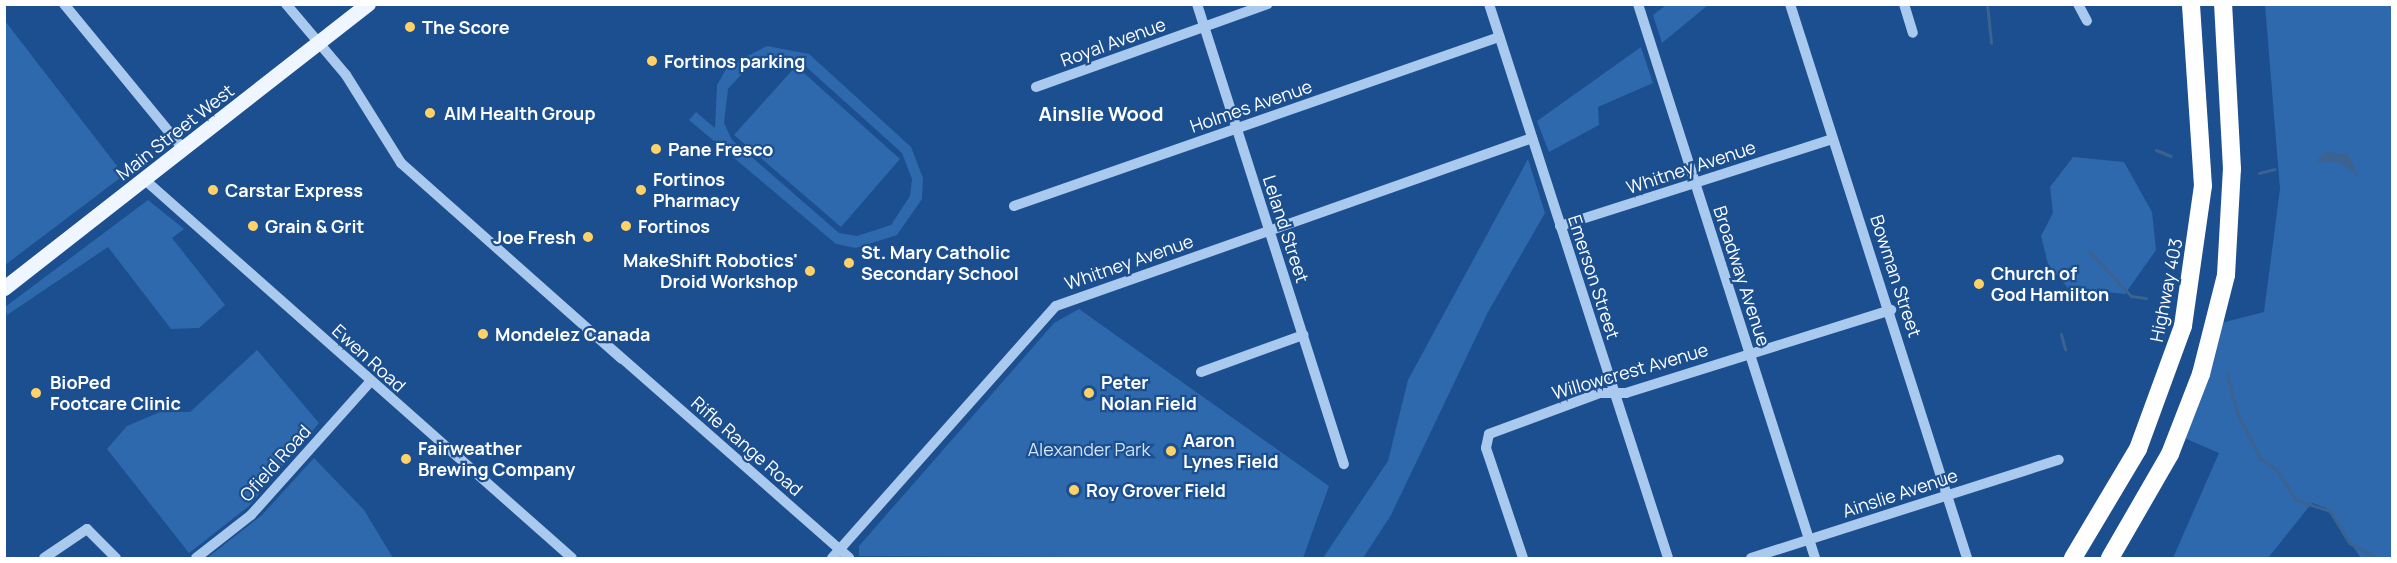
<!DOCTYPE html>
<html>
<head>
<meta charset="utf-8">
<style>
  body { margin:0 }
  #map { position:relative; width:2397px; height:563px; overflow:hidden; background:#1b4f8f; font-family:Manrope,sans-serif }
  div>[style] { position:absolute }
  .green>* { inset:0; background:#2e69ad }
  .water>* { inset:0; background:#3c6290 }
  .stream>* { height:3px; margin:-1.5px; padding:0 1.5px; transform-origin:1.5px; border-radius:1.5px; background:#3c6290 }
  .minor>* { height:10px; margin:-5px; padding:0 5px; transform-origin:5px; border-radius:5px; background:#a9c9ee }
  .major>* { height:15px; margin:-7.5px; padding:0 7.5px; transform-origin:7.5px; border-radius:7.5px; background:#f0f6ff }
  .highway>* { height:18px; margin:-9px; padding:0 9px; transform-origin:9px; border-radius:9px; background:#fff }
  .dots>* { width:16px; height:16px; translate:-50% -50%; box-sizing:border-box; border:3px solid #1b4f8f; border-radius:50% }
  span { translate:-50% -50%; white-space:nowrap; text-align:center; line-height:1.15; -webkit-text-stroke:4.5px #1b4f8f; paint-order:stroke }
  .poi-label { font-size:18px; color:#fff; font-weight:700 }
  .left { translate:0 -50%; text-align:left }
  .right { translate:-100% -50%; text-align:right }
  .street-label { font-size:18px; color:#fff }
  .park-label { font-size:18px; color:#cfe3fa }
  .neighbourhood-label { font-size:20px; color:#fff; font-weight:700 }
  .frame { position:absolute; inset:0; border:6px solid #fff; pointer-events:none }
</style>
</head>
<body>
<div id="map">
  <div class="green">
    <i style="clip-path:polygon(1666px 5px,1666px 4px,1708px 5px,1662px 43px,1653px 15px)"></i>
    <i style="clip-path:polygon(2265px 5px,2392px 5px,2392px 558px,2361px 558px,2326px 508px,2312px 503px,2268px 558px,2173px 558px,2219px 453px,2184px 438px,2221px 323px,2264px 312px,2280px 189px)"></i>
    <i style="clip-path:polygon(5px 21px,124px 175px,5px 265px)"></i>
    <i style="clip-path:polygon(evenodd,767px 46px,809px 54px,911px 147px,923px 178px,922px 199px,897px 235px,856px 248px,836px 244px,689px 120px,696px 112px,715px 128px,717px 85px,728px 66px,767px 46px,785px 57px,803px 64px,902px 153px,912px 179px,910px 196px,891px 225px,857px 236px,839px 233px,732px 140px,724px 123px,728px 89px,751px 64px,785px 57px)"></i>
    <i style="clip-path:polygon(1641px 47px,1653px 83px,1598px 107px,1599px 125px,1549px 152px,1537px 121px)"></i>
    <i style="clip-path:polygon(796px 66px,900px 159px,841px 227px,734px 135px)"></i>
    <i style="clip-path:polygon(2073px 157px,2124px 162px,2152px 212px,2156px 250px,2125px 294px,2068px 288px,2048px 264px,2041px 236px,2053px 213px,2050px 187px)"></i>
    <i style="clip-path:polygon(1528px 159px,1545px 213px,1488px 312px,1391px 515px,1363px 558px,1323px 558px,1388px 461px,1408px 380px)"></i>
    <i style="clip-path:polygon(148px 200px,184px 229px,172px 238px,225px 305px,199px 328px,171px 329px,108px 247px,7px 315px,5px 307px)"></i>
    <i style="clip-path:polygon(1079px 309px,1329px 486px,1303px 558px,859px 556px,859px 546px,1054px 323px)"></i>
    <i style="clip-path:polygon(257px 350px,319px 423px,249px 506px,189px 553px,107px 449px,127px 426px,160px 412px,190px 412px)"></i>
    <i style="clip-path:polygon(314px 458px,364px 510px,393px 558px,207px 558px,262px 515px)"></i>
  </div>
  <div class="water">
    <i style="clip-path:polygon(2325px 152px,2348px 154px,2360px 178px,2341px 163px,2316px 161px)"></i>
  </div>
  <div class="stream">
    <i style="left:1987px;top:4px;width:39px;rotate:84deg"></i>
    <i style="left:2156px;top:150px;width:16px;rotate:22deg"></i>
    <i style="left:2259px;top:173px;width:16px;rotate:-14deg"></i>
    <i style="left:2089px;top:251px;width:62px;rotate:47deg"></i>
    <i style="left:2131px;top:296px;width:15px;rotate:8deg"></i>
    <i style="left:2061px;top:334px;width:16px;rotate:75deg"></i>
    <i style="left:2227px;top:374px;width:40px;rotate:75.6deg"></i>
    <i style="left:2237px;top:413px;width:51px;rotate:62.9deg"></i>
    <i style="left:2260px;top:458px;width:19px;rotate:35deg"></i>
    <i style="left:2276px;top:469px;width:37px;rotate:57deg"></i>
    <i style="left:2296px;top:500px;width:36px;rotate:18deg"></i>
    <i style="left:2330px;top:511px;width:37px;rotate:59deg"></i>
    <i style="left:2349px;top:543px;width:32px;rotate:28deg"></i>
  </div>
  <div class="minor">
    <i style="left:64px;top:4px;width:189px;rotate:50.6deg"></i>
    <i style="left:286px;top:4px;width:93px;rotate:49.8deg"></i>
    <i style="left:346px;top:75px;width:104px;rotate:58deg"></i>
    <i style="left:401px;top:163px;width:295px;rotate:41.6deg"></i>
    <i style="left:1197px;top:4px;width:483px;rotate:72.3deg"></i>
    <i style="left:1489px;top:4px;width:582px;rotate:72.09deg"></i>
    <i style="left:1638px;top:4px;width:582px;rotate:72.28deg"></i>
    <i style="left:1790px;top:4px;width:582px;rotate:72.28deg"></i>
    <i style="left:1904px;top:4px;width:30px;rotate:73deg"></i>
    <i style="left:2078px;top:4px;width:19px;rotate:62deg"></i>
    <i style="left:1036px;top:87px;width:246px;rotate:-19.7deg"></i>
    <i style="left:145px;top:180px;width:570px;rotate:41.52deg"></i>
    <i style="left:1014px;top:206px;width:514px;rotate:-19.21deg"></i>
    <i style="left:1560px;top:226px;width:286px;rotate:-17.7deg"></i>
    <i style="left:599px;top:338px;width:333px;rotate:41.3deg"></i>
    <i style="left:1201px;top:372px;width:109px;rotate:-19.9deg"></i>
    <i style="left:44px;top:558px;width:52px;rotate:-34deg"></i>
    <i style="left:87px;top:529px;width:41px;rotate:45deg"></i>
    <i style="left:196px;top:558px;width:70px;rotate:-38deg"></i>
    <i style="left:251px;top:515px;width:178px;rotate:-48.2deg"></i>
    <i style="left:832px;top:558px;width:337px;rotate:-48.4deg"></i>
    <i style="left:1056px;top:306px;width:505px;rotate:-19.44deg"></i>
    <i style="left:1523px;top:558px;width:116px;rotate:-108.6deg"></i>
    <i style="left:1486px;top:448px;width:14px;rotate:-78deg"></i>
    <i style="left:1489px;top:434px;width:118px;rotate:-20.3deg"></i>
    <i style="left:1600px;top:393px;width:26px"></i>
    <i style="left:1626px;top:393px;width:278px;rotate:-17.4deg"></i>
    <i style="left:1751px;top:558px;width:323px;rotate:-17.7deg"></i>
  </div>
  <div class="major">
    <i style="left:4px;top:288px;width:462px;rotate:-38deg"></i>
  </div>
  <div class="highway">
    <i style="left:2073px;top:558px;width:127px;rotate:-59.2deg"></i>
    <i style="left:2138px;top:449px;width:131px;rotate:-69.9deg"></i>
    <i style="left:2183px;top:326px;width:141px;rotate:-81.9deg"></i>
    <i style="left:2203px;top:186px;width:182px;rotate:-93.8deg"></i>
    <i style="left:2110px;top:558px;width:120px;rotate:-60deg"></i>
    <i style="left:2170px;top:454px;width:86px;rotate:-68.8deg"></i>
    <i style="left:2201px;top:374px;width:102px;rotate:-75.8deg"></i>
    <i style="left:2226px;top:275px;width:106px;rotate:-86.8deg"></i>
    <i style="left:2232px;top:169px;width:165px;rotate:-93.1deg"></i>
  </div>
  <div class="dots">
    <i style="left:410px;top:27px;background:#ffd166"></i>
    <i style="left:652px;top:61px;background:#ffd166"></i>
    <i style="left:430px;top:113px;background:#ffd166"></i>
    <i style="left:656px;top:149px;background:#ffd166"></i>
    <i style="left:213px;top:190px;background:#ffd166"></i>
    <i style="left:641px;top:190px;background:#ffd166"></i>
    <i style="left:253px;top:226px;background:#ffd166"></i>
    <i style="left:626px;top:226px;background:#ffd166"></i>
    <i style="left:588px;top:237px;background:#ffd166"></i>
    <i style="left:849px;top:263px;background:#ffd166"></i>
    <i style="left:810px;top:271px;background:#ffd166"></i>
    <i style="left:1979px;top:284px;background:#ffd166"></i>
    <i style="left:483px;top:334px;background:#ffd166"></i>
    <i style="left:36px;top:393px;background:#ffd166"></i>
    <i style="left:1089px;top:393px;background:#ffd166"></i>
    <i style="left:1171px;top:451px;background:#ffd166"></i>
    <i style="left:406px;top:459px;background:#ffd166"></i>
    <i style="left:1074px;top:490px;background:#ffd166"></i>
  </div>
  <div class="poi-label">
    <span class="left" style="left:422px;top:27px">The Score</span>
    <span class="left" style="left:664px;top:61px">Fortinos parking</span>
    <span class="left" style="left:444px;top:113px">AIM Health Group</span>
    <span class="left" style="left:668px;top:149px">Pane Fresco</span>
    <span class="left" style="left:653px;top:190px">Fortinos<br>Pharmacy</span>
    <span class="left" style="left:225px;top:190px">Carstar Express</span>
    <span class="left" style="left:265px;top:226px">Grain &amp; Grit</span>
    <span class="left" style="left:638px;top:226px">Fortinos</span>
    <span class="right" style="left:576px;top:237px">Joe Fresh</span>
    <span class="left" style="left:861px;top:263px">St. Mary Catholic<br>Secondary School</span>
    <span class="right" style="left:798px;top:271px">MakeShift Robotics'<br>Droid Workshop</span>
    <span class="left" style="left:1991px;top:284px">Church of<br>God Hamilton</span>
    <span class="left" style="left:495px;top:334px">Mondelez Canada</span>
    <span class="left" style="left:50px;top:393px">BioPed<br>Footcare Clinic</span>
    <span class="left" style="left:1101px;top:393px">Peter<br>Nolan Field</span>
    <span class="left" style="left:1183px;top:451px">Aaron<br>Lynes Field</span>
    <span class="left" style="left:418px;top:459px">Fairweather<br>Brewing Company</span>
    <span class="left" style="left:1086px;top:490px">Roy Grover Field</span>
  </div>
  <div class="street-label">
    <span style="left:1113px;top:42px;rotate:-20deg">Royal Avenue</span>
    <span style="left:1251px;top:106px;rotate:-19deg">Holmes Avenue</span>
    <span style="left:175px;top:132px;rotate:-38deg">Main Street West</span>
    <span style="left:1691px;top:167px;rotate:-18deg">Whitney Avenue</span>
    <span style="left:1286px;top:229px;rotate:72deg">Leland Street</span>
    <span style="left:1129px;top:262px;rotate:-19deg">Whitney Avenue</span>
    <span style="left:1742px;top:276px;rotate:72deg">Broadway Avenue</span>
    <span style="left:1896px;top:276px;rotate:72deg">Bowman Street</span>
    <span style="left:1594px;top:277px;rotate:72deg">Emerson Street</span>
    <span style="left:2166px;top:290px;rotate:-79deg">Highway 403</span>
    <span style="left:369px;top:358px;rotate:42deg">Ewen Road</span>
    <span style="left:1630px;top:371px;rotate:-16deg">Willowcrest Avenue</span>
    <span style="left:747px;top:446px;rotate:41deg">Rifle Range Road</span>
    <span style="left:275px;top:463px;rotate:-48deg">Ofield Road</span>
    <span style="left:1900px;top:493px;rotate:-18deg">Ainslie Avenue</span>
  </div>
  <div class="park-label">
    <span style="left:1089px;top:449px">Alexander Park</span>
  </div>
  <div class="neighbourhood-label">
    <span style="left:1101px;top:113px">Ainslie Wood</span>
  </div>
  <div class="frame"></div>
</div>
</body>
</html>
